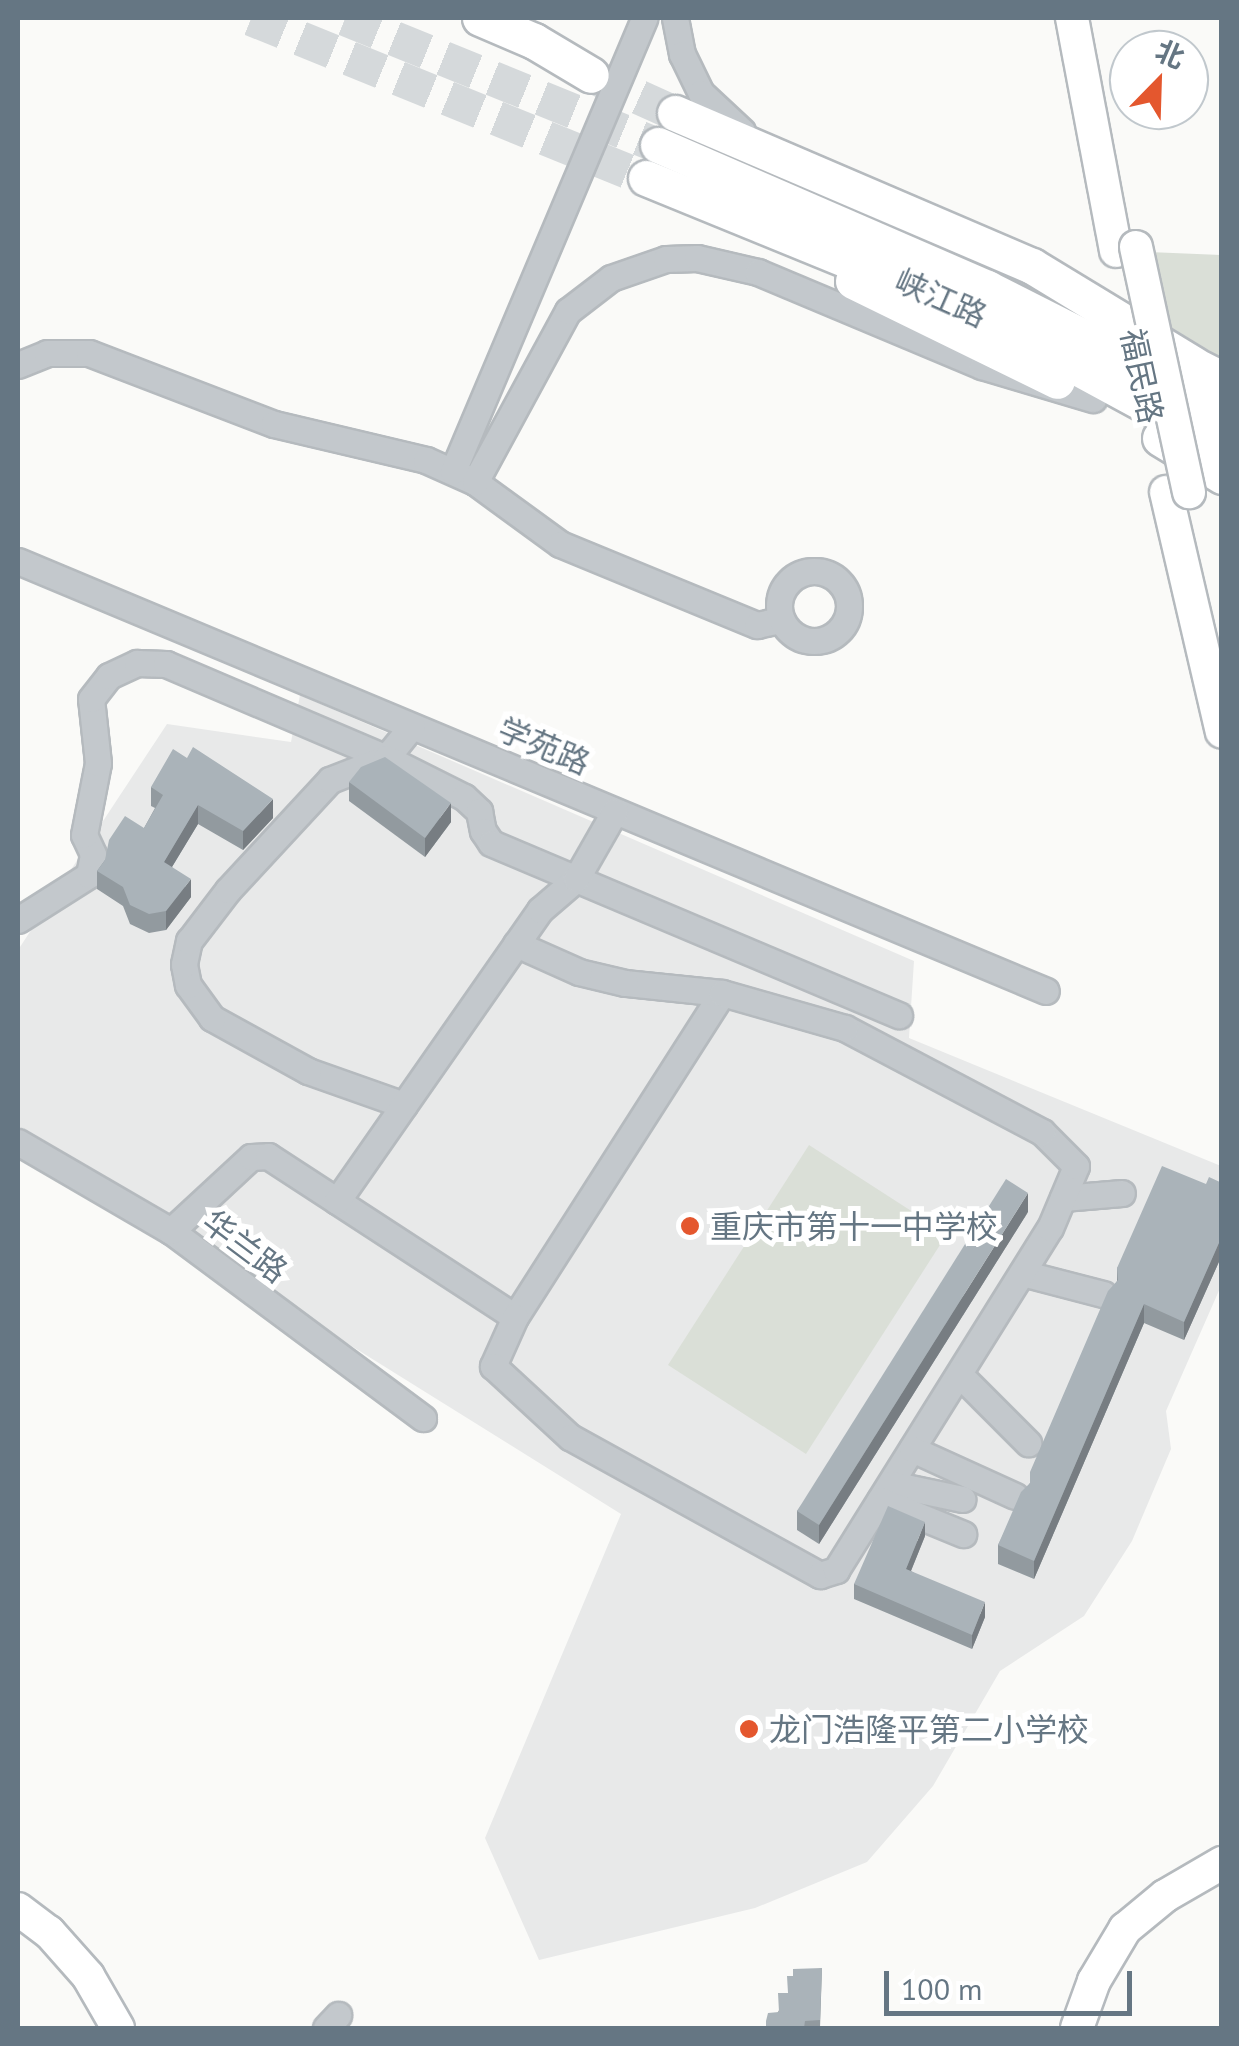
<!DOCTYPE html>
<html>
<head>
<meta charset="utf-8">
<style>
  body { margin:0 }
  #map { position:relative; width:1239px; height:2046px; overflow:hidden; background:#fafaf8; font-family:"PT Sans","Noto Sans SC",sans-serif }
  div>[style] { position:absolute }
  .built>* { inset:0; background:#e8e9e9 }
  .green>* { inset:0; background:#dadfd7 }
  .highway-tunnel>* { height:35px; margin-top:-17.5px; transform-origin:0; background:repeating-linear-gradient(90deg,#d5d9db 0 35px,transparent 0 53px) }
  .roads { filter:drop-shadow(2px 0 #b5babe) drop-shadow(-2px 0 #b5babe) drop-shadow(0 2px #b5babe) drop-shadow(0 -2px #b5babe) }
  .minor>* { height:25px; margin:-12.5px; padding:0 12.5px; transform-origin:12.5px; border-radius:12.5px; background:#c3c8cc }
  .minor>.ring { margin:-12.5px; padding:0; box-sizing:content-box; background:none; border:25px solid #c3c8cc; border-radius:50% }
  .major>* { height:32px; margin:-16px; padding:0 16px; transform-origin:16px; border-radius:16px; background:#fff }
  .highway>* { height:35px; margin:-17.5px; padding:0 17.5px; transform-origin:17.5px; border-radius:17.5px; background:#fff }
  .bridges { filter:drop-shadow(2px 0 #b5babe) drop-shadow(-2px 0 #b5babe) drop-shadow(0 2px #b5babe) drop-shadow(0 -2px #b5babe) }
  .major-bridge>* { height:32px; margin:-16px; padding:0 16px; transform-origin:16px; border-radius:16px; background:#fff }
  .wall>* { inset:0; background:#929a9f }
  .shaded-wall>* { inset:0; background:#777d82 }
  .building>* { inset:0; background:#aab3b9 }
  .dots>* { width:28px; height:28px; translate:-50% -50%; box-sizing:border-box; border:5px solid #fff; border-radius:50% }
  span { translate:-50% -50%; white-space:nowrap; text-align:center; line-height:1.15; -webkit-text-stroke:10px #fff; paint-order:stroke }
  .street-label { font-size:32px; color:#657683 }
  .poi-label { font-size:32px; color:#657683 }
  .left { translate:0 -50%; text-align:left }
  .frame { position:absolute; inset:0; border:20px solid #657683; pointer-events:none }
  .north { position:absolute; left:1109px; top:30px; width:100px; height:100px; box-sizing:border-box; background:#fff; border:2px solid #c1c8cd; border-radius:50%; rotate:23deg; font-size:28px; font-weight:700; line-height:40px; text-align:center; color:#657683 }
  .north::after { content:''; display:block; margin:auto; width:35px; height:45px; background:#e4572e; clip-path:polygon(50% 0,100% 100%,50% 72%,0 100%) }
  .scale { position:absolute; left:884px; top:1971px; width:248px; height:45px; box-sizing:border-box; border:5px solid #657683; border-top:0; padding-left:12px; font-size:30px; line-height:35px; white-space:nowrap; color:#657683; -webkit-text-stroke:8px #fff; paint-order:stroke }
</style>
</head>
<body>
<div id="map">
  <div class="built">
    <i style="clip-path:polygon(300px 695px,914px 961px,909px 1038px,1221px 1166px,1221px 1286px,1166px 1411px,1171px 1449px,1132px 1541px,1084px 1616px,1000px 1671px,933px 1786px,867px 1862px,755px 1908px,539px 1960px,485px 1838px,621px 1514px,18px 1138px,18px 950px,167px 724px,291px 742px)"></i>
  </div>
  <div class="green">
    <i style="clip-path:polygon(1149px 252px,1221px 255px,1221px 358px,1165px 328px)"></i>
    <i style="clip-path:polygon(809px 1145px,947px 1234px,806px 1454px,668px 1365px)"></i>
  </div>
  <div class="highway-tunnel">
    <i style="left:251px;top:18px;width:426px;rotate:22.1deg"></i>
    <i style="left:345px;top:18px;width:338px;rotate:22.1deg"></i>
    <i style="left:591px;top:75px;width:92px;rotate:24.3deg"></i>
  </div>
  <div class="roads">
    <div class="minor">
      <i style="left:675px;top:18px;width:37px;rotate:79deg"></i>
      <i style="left:682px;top:54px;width:43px;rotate:64deg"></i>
      <i style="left:701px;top:93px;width:56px;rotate:42.8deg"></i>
      <i style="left:18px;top:365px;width:31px;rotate:-22deg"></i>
      <i style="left:47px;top:353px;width:42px"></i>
      <i style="left:89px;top:353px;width:198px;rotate:21deg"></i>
      <i style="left:274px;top:424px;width:156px;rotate:13.3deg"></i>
      <i style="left:426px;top:460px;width:54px;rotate:24.2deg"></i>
      <i style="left:475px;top:482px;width:105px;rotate:36.1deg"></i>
      <i style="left:560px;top:544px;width:213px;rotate:22.4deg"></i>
      <i style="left:757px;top:625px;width:25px;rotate:-12deg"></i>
      <i style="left:453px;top:471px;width:492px;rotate:-67.1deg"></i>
      <i style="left:475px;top:482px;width:195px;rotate:-61.5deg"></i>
      <i style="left:568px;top:311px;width:54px;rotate:-37.5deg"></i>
      <i style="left:611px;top:278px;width:58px;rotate:-19.1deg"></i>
      <i style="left:666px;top:259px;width:31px;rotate:-2deg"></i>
      <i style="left:697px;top:258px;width:63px;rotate:12.9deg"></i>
      <i style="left:758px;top:272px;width:243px;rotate:22.8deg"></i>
      <i style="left:982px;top:366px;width:116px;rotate:16.6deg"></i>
      <i style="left:18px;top:561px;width:1114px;rotate:22.7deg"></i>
      <i class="ring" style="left:779px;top:571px;width:45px;height:45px"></i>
      <i style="left:18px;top:920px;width:84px;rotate:-32.4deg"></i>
      <i style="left:89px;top:875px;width:21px;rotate:-79deg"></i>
      <i style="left:93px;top:854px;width:21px;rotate:-115deg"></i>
      <i style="left:84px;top:835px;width:73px;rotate:-79deg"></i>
      <i style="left:98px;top:763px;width:64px;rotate:-96.2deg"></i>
      <i style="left:91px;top:699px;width:29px;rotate:-52deg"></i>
      <i style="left:109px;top:676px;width:31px;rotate:-25deg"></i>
      <i style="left:137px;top:663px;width:29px;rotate:2deg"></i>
      <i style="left:166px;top:664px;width:239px;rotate:23.1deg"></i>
      <i style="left:386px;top:758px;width:41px;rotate:-50.9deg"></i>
      <i style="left:404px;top:1105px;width:102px;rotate:-160.5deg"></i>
      <i style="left:308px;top:1071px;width:110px;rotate:-151.1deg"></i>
      <i style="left:212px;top:1018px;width:41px;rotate:-126deg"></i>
      <i style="left:188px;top:985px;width:21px;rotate:-101deg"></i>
      <i style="left:184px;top:964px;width:24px;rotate:-78deg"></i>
      <i style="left:189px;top:941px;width:64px;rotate:-52.6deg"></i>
      <i style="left:228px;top:890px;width:150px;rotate:-47.2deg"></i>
      <i style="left:330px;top:780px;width:60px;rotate:-21.4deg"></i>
      <i style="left:386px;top:758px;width:87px;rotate:26.6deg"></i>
      <i style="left:464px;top:797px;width:21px;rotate:43deg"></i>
      <i style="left:479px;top:811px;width:20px;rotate:79deg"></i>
      <i style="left:483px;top:831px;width:14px;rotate:56deg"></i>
      <i style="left:491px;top:843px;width:443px;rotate:22.9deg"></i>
      <i style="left:18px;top:1142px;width:177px;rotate:30.2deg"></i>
      <i style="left:171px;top:1231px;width:314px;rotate:36.6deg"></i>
      <i style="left:1063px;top:1198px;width:59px;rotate:-4.8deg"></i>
      <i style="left:337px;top:1201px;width:212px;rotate:33.1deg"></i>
      <i style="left:515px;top:1317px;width:384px;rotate:-57.4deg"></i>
      <i style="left:722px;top:993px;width:98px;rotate:-174.1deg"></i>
      <i style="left:625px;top:983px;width:47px;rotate:-166.6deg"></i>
      <i style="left:579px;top:972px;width:69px;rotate:-156deg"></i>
      <i style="left:171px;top:1231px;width:109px;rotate:-42.8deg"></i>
      <i style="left:251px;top:1157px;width:17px;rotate:-3deg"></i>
      <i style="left:268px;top:1156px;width:82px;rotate:33.1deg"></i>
      <i style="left:337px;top:1201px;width:355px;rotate:-55.1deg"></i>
      <i style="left:540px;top:910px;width:48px;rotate:-40.7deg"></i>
      <i style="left:576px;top:879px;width:78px;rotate:-60.2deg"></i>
      <i style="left:1022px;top:1273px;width:84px;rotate:14.5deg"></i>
      <i style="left:515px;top:1317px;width:54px;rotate:114.2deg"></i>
      <i style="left:493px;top:1366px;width:105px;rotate:42.7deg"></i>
      <i style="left:570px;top:1437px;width:286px;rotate:28.9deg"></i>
      <i style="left:820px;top:1575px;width:17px;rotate:-17deg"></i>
      <i style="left:836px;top:1570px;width:403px;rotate:-58deg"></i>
      <i style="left:1050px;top:1228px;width:67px;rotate:-67.2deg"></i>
      <i style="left:1076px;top:1166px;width:48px;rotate:-135deg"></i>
      <i style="left:1042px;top:1132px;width:223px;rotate:-152.2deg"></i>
      <i style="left:845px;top:1028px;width:128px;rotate:-164.1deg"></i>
      <i style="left:959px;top:1374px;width:98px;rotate:45deg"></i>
      <i style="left:912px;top:1449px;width:113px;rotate:24.5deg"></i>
      <i style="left:891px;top:1484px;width:73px;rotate:11.9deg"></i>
      <i style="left:880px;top:1500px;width:90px;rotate:22.3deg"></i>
      <i style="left:326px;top:2028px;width:18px;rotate:-47deg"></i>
    </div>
    <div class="major">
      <i style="left:1072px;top:18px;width:237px;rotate:79.3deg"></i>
      <i style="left:1166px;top:492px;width:246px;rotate:76.9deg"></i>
      <i style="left:18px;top:1909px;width:39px;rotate:37deg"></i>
      <i style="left:49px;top:1932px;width:59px;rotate:48.4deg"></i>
      <i style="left:88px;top:1976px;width:60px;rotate:60deg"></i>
      <i style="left:1077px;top:2028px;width:50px;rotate:-70.1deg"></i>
      <i style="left:1094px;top:1981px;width:61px;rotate:-59.2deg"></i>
      <i style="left:1125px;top:1929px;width:52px;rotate:-39.5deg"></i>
      <i style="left:1165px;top:1896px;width:66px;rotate:-30.1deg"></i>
    </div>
    <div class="highway">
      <i style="left:480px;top:18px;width:59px;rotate:23.1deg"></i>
      <i style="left:534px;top:41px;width:66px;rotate:30.8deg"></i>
      <i style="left:675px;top:113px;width:388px;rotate:23.2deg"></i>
      <i style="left:1032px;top:266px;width:188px;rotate:31.3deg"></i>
      <i style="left:658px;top:145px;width:359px;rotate:23.5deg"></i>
      <i style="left:987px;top:288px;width:146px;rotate:26.9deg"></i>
      <i style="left:1117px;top:354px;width:121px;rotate:30.2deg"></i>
      <i style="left:646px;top:178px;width:357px;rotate:22.2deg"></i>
      <i style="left:977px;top:313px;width:279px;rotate:28.5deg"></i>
      <i style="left:853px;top:281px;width:227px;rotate:26.1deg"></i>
      <i style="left:1172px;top:354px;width:56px;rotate:26.6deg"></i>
      <i style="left:1160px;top:438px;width:73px;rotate:31.5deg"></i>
    </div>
  </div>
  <div class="bridges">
    <div class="major-bridge">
      <i style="left:1136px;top:247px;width:251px;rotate:77.8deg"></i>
    </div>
  </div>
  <div class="wall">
    <i style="clip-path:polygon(349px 782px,451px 822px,425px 857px,349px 801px)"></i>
    <i style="clip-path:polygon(151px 787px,273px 818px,243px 850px,198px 824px,172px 867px,191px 897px,166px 930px,149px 933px,130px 924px,123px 906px,97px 889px,97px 871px,105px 860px,144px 828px,155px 808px,151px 806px)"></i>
    <i style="clip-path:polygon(1222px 1183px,1222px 1255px,1184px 1340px,1144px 1323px,1034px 1579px,998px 1564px,998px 1545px,1030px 1483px,1117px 1281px,1117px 1268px,1206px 1184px)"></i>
    <i style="clip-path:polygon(1028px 1212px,819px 1544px,797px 1530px,797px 1511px)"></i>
    <i style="clip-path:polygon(925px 1536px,911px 1571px,985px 1617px,972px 1649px,854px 1599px,854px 1584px)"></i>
    <i style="clip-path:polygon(822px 1968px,820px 2028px,766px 2028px,778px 2012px,788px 1993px,793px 1976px)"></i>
  </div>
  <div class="shaded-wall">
    <i style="clip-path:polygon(273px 799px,273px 818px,243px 850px,243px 831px)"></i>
    <i style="clip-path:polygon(451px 803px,451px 822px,425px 857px,425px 838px)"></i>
    <i style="clip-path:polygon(198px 805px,198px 824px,164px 880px,164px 862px)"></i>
    <i style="clip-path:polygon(191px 879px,191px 897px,166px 930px,166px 911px)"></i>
    <i style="clip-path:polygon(1028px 1193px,1028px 1212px,819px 1544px,819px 1525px)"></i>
    <i style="clip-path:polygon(1222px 1236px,1222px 1255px,1184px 1340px,1184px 1322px)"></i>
    <i style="clip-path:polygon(1144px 1304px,1144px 1323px,1034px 1579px,1034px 1561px)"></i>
    <i style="clip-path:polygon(925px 1522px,925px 1536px,906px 1583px,906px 1569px)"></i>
    <i style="clip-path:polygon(985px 1602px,985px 1617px,972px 1649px,972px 1635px)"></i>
  </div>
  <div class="building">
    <i style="clip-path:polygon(193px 747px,273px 799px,243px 831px,198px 805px,164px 862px,191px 879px,166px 911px,149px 914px,130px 905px,123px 887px,97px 871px,105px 860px,109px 840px,125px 816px,144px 828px,163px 795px,151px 787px,173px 749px,187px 758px)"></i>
    <i style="clip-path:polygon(385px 757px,451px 803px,425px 838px,349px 782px,361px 767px)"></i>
    <i style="clip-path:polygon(1162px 1166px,1206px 1184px,1209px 1177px,1222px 1183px,1222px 1236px,1184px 1322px,1144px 1304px,1034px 1561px,998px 1545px,1021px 1492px,1030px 1483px,1030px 1472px,1108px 1291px,1118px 1280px,1117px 1268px)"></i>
    <i style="clip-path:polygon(1006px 1179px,1028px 1193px,819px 1525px,797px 1511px)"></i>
    <i style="clip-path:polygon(888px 1506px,925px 1522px,906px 1569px,985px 1602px,972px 1635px,854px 1584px)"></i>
    <i style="clip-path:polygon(822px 1968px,820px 2020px,805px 2021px,804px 2028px,766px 2028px,766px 2021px,768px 2013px,779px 2012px,778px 1993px,788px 1993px,787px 1976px,793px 1976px,793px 1969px)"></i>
  </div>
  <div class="dots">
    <i style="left:690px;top:1226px;background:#e4572e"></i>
    <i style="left:749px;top:1729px;background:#e4572e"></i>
  </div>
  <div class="street-label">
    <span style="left:941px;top:298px;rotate:24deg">峡江路</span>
    <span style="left:1142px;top:376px;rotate:78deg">福民路</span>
    <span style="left:544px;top:746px;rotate:23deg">学苑路</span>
    <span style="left:245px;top:1246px;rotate:37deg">华兰路</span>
  </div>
  <div class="poi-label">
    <span class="left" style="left:710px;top:1226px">重庆市第十一中学校</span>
    <span class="left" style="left:769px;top:1729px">龙门浩隆平第二小学校</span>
  </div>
  <div class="frame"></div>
  <div class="north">北</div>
  <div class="scale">100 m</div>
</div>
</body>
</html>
